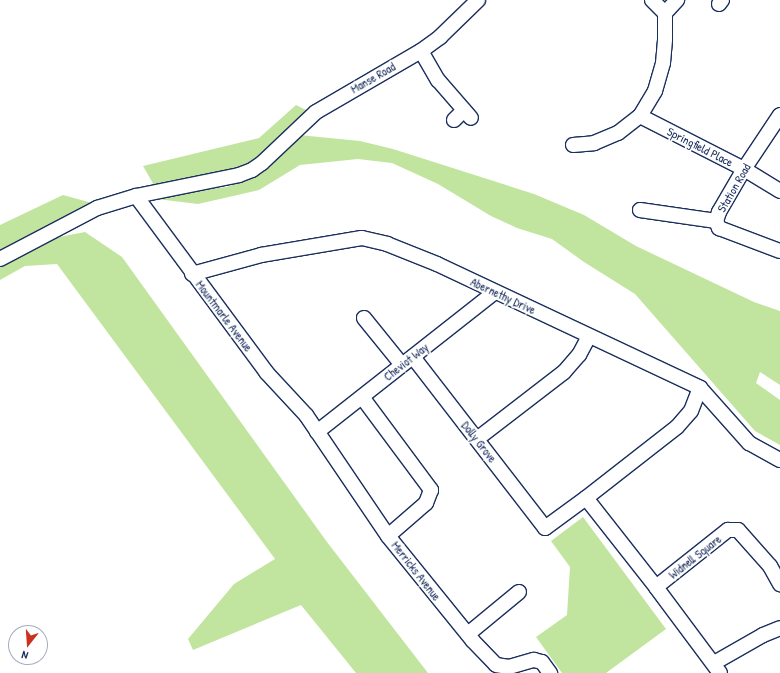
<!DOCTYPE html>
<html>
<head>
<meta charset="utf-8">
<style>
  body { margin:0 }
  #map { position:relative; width:780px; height:673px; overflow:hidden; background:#fff; font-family:"Patrick Hand",sans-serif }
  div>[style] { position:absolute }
  .green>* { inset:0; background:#c1e59f }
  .roads { filter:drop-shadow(1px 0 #1b2f5e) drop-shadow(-1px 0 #1b2f5e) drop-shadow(0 1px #1b2f5e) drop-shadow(0 -1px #1b2f5e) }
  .minor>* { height:14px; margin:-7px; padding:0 7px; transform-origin:7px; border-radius:7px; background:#fff }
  span { translate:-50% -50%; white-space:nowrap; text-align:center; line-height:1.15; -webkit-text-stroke:3.5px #fff; paint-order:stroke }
  .street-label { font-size:12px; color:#1b2f5e }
  .north { position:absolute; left:8px; top:625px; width:40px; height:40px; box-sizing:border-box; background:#fff; border:1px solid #a4acbf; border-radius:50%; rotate:197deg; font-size:11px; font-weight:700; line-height:16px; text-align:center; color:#1b2f5e }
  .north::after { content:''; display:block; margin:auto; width:14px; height:18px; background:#c8321e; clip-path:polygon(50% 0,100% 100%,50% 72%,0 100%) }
</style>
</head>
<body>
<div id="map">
  <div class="green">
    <i style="clip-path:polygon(296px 105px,306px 110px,256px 159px,237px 169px,155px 187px,143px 166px,259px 138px)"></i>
    <i style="clip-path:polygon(299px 135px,360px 141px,393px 149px,534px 194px,584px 215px,636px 246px,754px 302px,780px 311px,780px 385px,760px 372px,756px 383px,780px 400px,780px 445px,755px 431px,635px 294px,584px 262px,552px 239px,517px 228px,491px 216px,438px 184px,392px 163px,358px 159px,300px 165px,259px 190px,198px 204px,157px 199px,159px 194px,227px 187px,247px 179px,273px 162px)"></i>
    <i style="clip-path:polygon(63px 195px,92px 203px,0 253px,0 225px)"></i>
    <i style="clip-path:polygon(85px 232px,122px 257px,327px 542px,428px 673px,356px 673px,301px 605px,193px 650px,188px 639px,234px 584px,275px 559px,57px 264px,25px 266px,0 280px,0 267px,54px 238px)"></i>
    <i style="clip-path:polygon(583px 517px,666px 629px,606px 673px,562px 673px,536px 637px,567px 615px,570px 567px,551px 541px)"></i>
  </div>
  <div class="roads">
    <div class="minor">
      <i style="left:652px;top:0;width:18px;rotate:45deg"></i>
      <i style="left:719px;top:4px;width:5px;rotate:-53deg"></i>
      <i style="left:421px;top:51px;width:34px;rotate:60deg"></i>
      <i style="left:438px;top:80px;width:50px;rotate:49deg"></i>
      <i style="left:780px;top:115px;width:65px;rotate:123.7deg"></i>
      <i style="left:744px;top:169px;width:50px;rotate:120.2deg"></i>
      <i style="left:719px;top:212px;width:9px;rotate:108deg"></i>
      <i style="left:716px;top:221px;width:8px;rotate:67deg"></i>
      <i style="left:719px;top:228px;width:65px;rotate:20.7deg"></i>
      <i style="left:640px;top:116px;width:117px;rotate:27deg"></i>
      <i style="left:744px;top:169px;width:42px;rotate:31.4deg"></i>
      <i style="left:454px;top:120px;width:14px;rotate:-45deg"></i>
      <i style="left:573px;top:145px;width:21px;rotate:-5deg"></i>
      <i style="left:594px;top:143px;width:26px;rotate:-23deg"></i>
      <i style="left:618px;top:133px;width:28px;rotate:-38deg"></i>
      <i style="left:640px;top:116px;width:29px;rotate:-59deg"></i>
      <i style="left:655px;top:91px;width:29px;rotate:-74deg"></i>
      <i style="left:663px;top:63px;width:24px;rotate:-85deg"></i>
      <i style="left:665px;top:39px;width:26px;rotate:-90deg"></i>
      <i style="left:665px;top:13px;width:18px;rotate:-47deg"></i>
      <i style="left:136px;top:196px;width:219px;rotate:53.5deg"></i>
      <i style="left:266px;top:372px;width:59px;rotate:47.1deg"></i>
      <i style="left:306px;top:415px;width:146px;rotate:55.9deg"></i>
      <i style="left:388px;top:536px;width:135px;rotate:51deg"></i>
      <i style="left:473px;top:641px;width:33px;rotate:46deg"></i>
      <i style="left:496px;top:665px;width:13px;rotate:9deg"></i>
      <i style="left:509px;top:667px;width:26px;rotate:-16deg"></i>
      <i style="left:534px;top:660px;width:8px;rotate:14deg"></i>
      <i style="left:542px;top:662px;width:14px;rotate:54deg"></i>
      <i style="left:640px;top:210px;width:77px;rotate:8.2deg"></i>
      <i style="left:0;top:259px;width:110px;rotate:-27.7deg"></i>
      <i style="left:97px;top:208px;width:41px;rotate:-17.1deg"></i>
      <i style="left:136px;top:196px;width:105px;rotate:-11.5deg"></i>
      <i style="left:239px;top:175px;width:14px;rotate:-21deg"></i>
      <i style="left:252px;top:170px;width:12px;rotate:-35deg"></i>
      <i style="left:262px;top:163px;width:74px;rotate:-43.4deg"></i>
      <i style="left:316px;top:112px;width:121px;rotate:-30.2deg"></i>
      <i style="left:421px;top:51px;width:24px;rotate:-36deg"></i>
      <i style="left:440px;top:37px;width:53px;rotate:-44.2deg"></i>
      <i style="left:192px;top:274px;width:72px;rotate:-15.4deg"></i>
      <i style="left:261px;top:255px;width:102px;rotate:-9.6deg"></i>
      <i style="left:362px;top:238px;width:26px;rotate:13deg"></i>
      <i style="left:387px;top:244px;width:54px;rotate:21.8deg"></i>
      <i style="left:437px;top:264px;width:291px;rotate:25.2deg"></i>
      <i style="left:700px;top:388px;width:74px;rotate:48.3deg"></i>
      <i style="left:749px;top:443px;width:35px;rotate:29deg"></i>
      <i style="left:364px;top:318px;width:60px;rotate:51deg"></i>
      <i style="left:413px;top:357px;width:216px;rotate:52.3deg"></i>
      <i style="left:545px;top:528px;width:51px;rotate:-36.2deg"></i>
      <i style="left:362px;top:397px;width:116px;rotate:53.4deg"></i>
      <i style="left:431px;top:490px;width:14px;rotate:111deg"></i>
      <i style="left:426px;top:503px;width:50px;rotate:139deg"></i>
      <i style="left:317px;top:432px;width:226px;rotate:-38.2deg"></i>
      <i style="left:477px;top:439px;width:110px;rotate:-37.6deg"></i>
      <i style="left:564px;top:372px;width:23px;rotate:-49deg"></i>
      <i style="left:579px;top:355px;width:21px;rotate:-62deg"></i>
      <i style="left:656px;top:587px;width:113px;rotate:-128.2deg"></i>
      <i style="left:586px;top:498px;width:115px;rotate:-38deg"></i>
      <i style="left:677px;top:427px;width:21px;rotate:-49deg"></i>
      <i style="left:691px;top:411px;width:25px;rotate:-69deg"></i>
      <i style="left:468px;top:634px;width:66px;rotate:-39.5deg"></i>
      <i style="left:714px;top:663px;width:56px;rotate:-29.7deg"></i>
      <i style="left:763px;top:635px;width:18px;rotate:-22deg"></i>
      <i style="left:720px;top:673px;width:107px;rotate:-126.7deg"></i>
      <i style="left:656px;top:587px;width:92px;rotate:-38.4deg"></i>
      <i style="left:728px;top:530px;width:10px"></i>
      <i style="left:738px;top:530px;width:48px;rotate:48.4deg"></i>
      <i style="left:770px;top:566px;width:21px;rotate:61deg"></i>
    </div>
  </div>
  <div class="street-label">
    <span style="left:373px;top:78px;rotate:-30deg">Manse Road</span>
    <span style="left:700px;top:147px;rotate:27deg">Springfield Place</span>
    <span style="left:734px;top:188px;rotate:-60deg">Station Road</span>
    <span style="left:503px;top:296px;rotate:25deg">Abernethy Drive</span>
    <span style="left:224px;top:316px;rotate:53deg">Mountmarle Avenue</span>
    <span style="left:406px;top:362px;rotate:-38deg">Cheviot Way</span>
    <span style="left:479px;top:442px;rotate:52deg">Dolly Grove</span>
    <span style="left:695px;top:557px;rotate:-38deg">Widnell Square</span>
    <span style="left:416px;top:571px;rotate:52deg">Merricks Avenue</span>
  </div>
  <div class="north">N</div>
</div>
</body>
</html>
